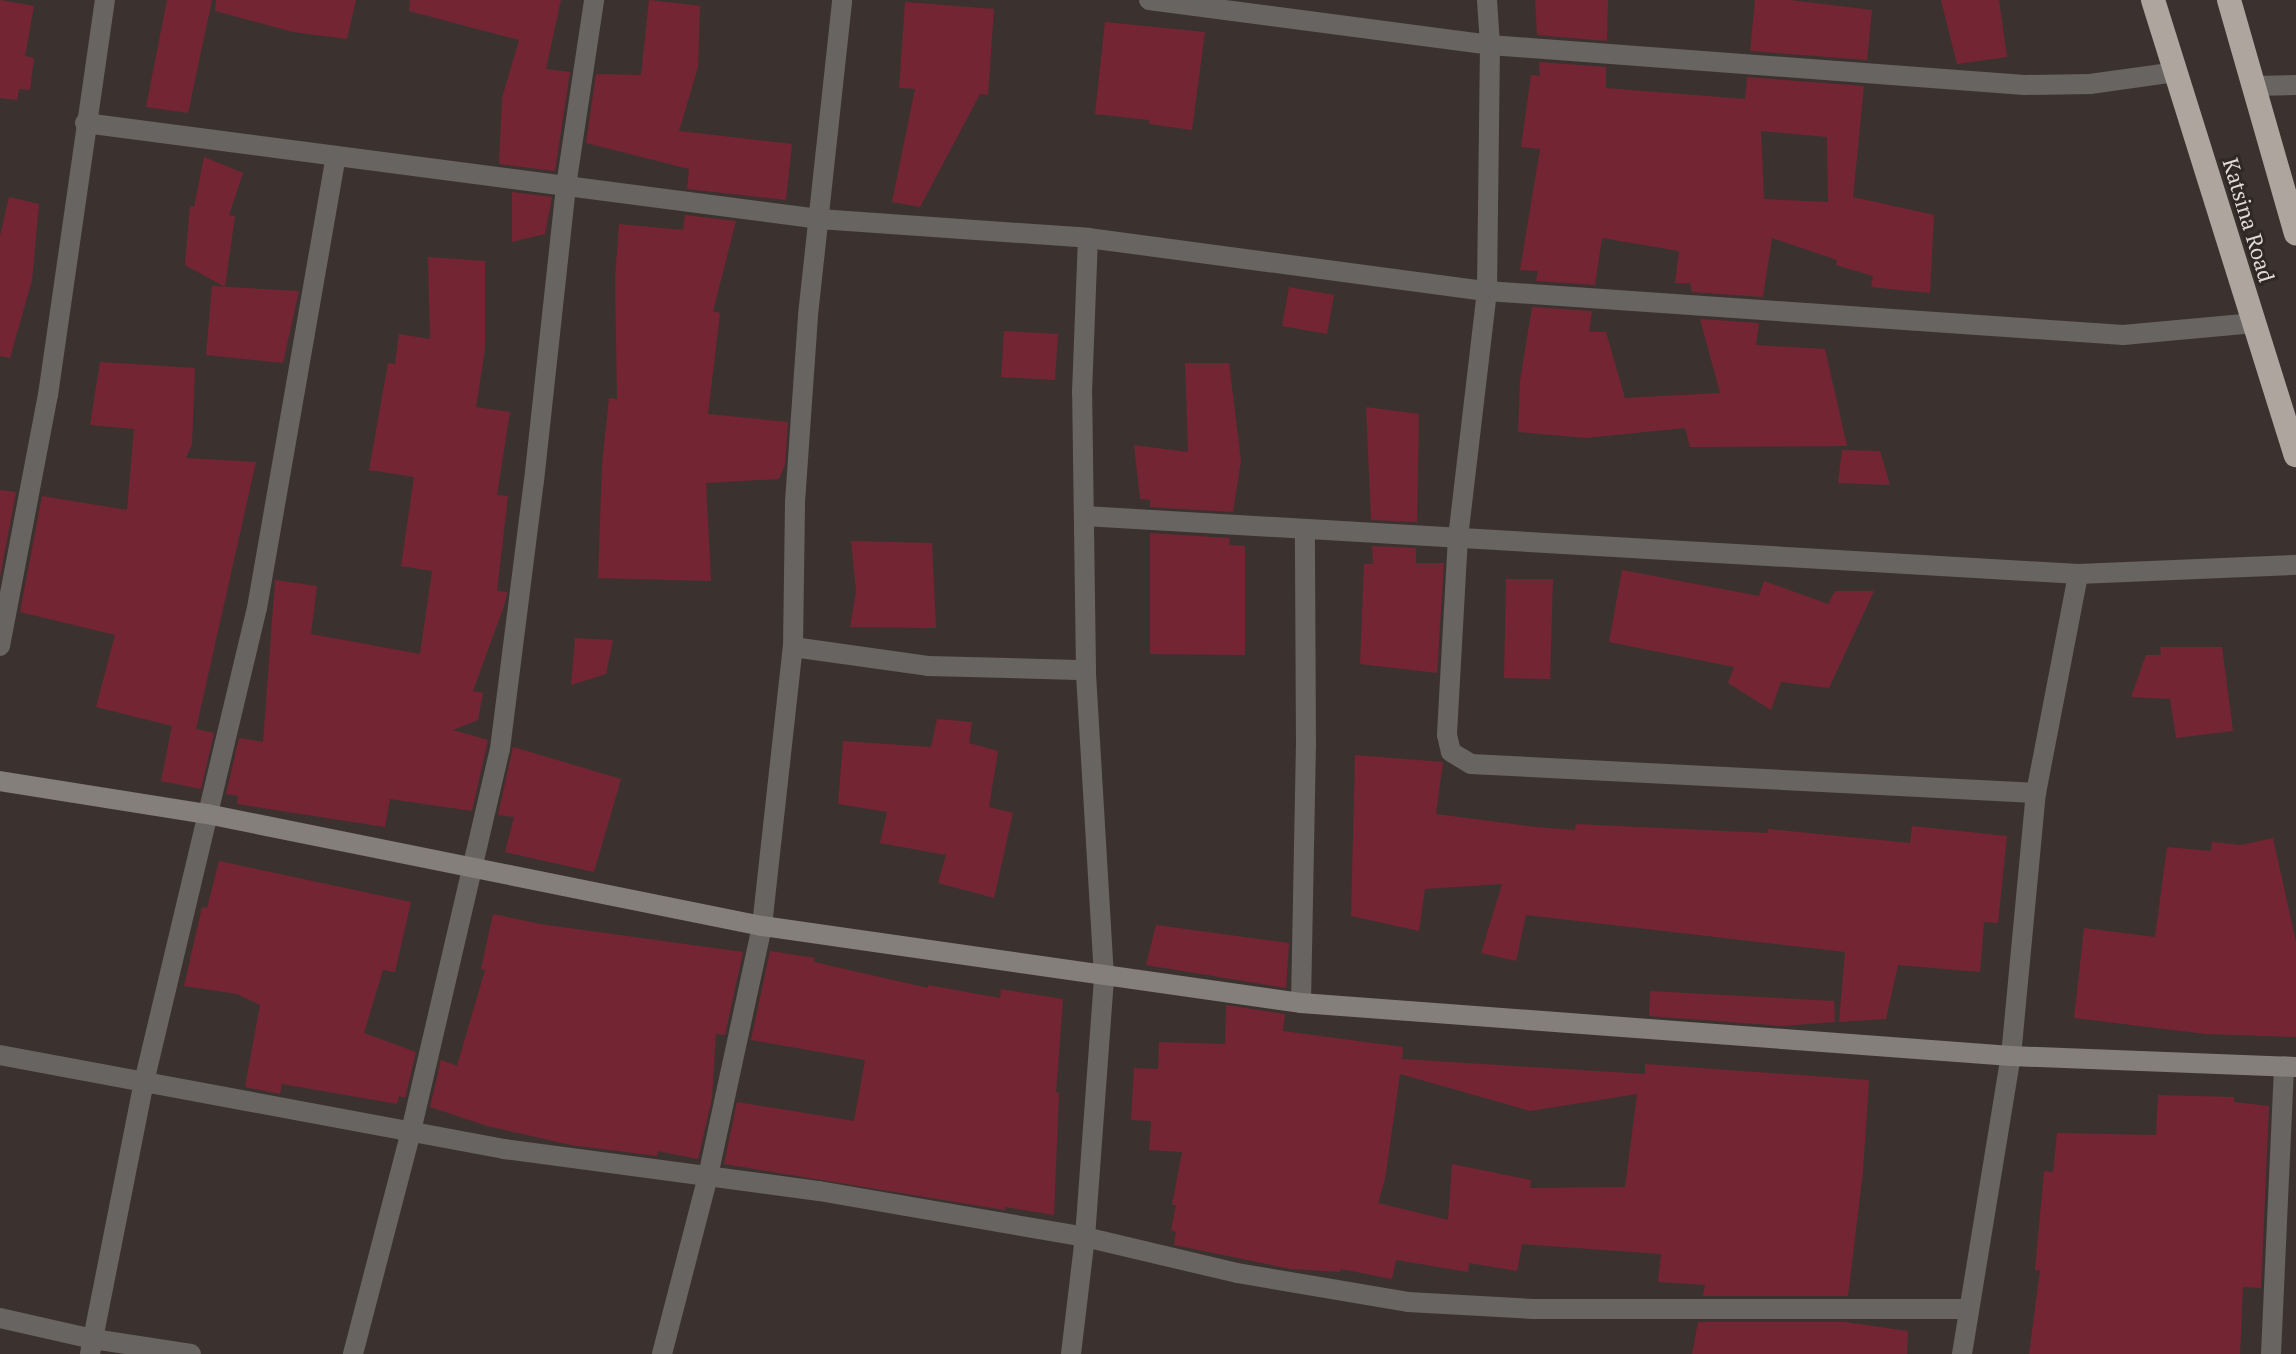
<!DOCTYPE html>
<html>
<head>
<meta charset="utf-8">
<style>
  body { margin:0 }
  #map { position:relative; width:2296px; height:1354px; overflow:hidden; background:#3b322f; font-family:"PT Serif",serif }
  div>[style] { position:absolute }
  .building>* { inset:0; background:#742533 }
  .street>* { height:20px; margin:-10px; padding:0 10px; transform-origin:10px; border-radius:10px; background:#686462 }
  .secondary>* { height:20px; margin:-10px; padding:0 10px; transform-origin:10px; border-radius:10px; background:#847f7b }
  .highway>* { height:24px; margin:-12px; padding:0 12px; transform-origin:12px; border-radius:12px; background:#aea59f }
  span { translate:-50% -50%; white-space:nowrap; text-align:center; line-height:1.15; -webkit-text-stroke:6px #302825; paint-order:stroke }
  .street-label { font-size:22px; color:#dfd9d7 }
</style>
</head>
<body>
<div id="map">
  <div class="building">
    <i style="clip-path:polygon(0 0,34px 6px,25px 56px,34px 58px,30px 90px,19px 89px,17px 100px,0 98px)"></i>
    <i style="clip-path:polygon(167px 0,212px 0,188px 113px,146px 107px)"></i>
    <i style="clip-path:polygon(216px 0,356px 0,347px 39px,293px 32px,215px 11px)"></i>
    <i style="clip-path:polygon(410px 0,561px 0,546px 69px,570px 72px,555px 171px,499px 164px,502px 98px,519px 40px,409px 11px)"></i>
    <i style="clip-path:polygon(649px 0,700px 6px,698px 67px,679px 131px,792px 144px,786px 200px,687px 189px,689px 169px,586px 143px,596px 74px,641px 75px)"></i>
    <i style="clip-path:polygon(1535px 0,1608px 0,1607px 41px,1537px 35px)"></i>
    <i style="clip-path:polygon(1755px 0,1790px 0,1872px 10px,1867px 60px,1750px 51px)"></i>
    <i style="clip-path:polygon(1941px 0,1999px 0,2007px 57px,1957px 64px)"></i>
    <i style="clip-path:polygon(905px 2px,994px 9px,988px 95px,980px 94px,920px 207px,892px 202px,915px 89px,899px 88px)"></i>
    <i style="clip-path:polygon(1105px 22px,1205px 32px,1192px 130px,1149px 124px,1149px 120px,1095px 114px)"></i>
    <i style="clip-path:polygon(evenodd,1539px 62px,1606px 67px,1606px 88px,1745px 99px,1747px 77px,1864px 86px,1853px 197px,1934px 215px,1930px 293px,1871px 287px,1873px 276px,1836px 265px,1837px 260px,1772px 238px,1763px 297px,1692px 292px,1690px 283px,1675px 283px,1679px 251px,1602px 238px,1595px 285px,1536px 281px,1538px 271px,1520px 270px,1540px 149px,1521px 147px,1531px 75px,1540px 76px,1539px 62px,1761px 131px,1827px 137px,1828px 202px,1764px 199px,1761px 131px)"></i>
    <i style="clip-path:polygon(204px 157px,243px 173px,229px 215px,235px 216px,225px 287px,185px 265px,190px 206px,194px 207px)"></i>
    <i style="clip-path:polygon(512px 192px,552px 197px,545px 234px,512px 242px)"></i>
    <i style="clip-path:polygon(9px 197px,39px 204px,32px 280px,10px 358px,0 356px,0 236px)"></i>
    <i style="clip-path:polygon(685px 215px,736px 221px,713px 311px,720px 313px,708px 414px,788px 422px,785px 465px,779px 479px,706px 483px,711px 581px,598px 578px,602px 464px,609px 398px,617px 399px,615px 278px,619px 224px,683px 230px)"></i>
    <i style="clip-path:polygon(428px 257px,485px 261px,485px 349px,476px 407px,510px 412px,497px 495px,508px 496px,497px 591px,507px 592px,505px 603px,473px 691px,483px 693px,478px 720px,453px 730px,488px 740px,472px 811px,390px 799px,385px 827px,237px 804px,238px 796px,226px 794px,239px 738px,263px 742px,275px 580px,317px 586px,311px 634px,420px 654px,432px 571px,401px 566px,414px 477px,369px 470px,388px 363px,395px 364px,399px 334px,430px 339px)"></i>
    <i style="clip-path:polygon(212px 286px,299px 291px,283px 363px,206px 355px)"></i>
    <i style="clip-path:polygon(1289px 287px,1334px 295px,1327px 334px,1282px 326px)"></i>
    <i style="clip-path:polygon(1532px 307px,1592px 311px,1589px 332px,1606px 332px,1625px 398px,1720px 393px,1700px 319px,1759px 323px,1756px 345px,1825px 349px,1847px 446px,1690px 447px,1685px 428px,1586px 438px,1518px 432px,1520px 381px)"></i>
    <i style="clip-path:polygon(1004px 331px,1058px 334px,1055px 380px,1001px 377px)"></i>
    <i style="clip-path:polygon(100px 362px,195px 368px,192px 444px,186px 458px,256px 462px,196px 729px,214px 733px,201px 789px,161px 781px,172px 726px,96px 707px,115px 635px,20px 612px,42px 496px,127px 510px,134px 429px,90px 425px)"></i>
    <i style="clip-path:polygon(1185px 363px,1229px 363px,1241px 461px,1233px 512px,1150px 507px,1150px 500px,1140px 499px,1134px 445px,1188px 452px)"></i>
    <i style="clip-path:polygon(1366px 407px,1419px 414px,1417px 522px,1371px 520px)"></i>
    <i style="clip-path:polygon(1842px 450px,1880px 451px,1890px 485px,1838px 483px)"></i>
    <i style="clip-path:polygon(0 490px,16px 492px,0 577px)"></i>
    <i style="clip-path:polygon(1150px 533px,1230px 538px,1229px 545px,1245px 546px,1245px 655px,1150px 654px)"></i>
    <i style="clip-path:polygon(851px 541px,932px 543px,936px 628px,850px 627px,856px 591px)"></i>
    <i style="clip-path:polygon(1372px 546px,1416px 548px,1416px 563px,1444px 563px,1437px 673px,1360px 664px,1364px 564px,1373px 564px)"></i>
    <i style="clip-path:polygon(1622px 570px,1759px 596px,1764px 581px,1828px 604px,1835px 591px,1874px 591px,1829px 688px,1781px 682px,1771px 710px,1728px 683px,1734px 667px,1609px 642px)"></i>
    <i style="clip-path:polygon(1506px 579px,1553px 579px,1550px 679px,1504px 678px)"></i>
    <i style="clip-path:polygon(575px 638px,613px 640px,606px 674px,571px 685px)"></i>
    <i style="clip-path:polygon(2160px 647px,2222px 647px,2233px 731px,2176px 738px,2170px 699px,2131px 697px,2146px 655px,2161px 655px)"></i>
    <i style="clip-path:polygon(937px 719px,972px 722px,969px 743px,998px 751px,989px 807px,1013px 813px,994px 898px,938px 883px,946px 855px,880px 843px,887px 812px,838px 804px,843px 741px,931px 747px)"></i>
    <i style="clip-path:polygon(513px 747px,621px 779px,594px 872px,505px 852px,514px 817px,498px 815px)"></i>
    <i style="clip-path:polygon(1355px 755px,1443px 762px,1436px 814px,1536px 827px,1575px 830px,1576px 824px,1767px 833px,1768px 829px,1910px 843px,1912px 826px,2007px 836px,1998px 923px,1984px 922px,1980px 972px,1898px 965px,1886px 1019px,1839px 1022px,1845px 952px,1526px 915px,1516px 961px,1481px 953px,1502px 884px,1425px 889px,1419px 931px,1351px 916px)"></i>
    <i style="clip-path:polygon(2273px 838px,2296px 942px,2296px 1037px,2206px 1034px,2074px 1018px,2084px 928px,2155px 937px,2167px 847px,2211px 851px,2212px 842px,2241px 845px)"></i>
    <i style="clip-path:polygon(219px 861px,411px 902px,395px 972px,383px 970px,364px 1033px,416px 1052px,405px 1098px,399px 1096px,397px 1104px,282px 1084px,280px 1094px,245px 1087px,260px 1005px,237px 994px,184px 986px,202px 907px,207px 908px)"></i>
    <i style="clip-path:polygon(493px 914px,540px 924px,743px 952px,725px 1035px,716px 1034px,712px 1098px,698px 1159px,658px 1151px,657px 1156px,571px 1145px,487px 1126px,430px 1107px,441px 1060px,457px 1066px,485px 970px,481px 969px)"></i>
    <i style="clip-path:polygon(1156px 925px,1289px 943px,1286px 988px,1146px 965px)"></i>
    <i style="clip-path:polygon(770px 951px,815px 958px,814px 962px,928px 988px,928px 985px,1000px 998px,1001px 989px,1063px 999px,1056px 1092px,1059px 1093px,1054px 1215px,1005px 1207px,1005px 1210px,724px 1164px,737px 1102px,854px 1121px,865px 1060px,751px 1040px)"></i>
    <i style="clip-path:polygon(1650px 991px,1834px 1001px,1835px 1022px,1783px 1026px,1649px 1016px)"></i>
    <i style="clip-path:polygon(evenodd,1226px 1005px,1285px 1014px,1283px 1031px,1403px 1047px,1402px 1059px,1645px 1074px,1645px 1064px,1869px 1080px,1863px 1171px,1848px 1296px,1703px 1296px,1705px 1285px,1658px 1282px,1661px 1254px,1522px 1244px,1517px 1271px,1469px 1263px,1468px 1272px,1396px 1260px,1392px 1279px,1341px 1269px,1340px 1272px,1291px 1269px,1174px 1245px,1176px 1232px,1171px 1230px,1176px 1205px,1172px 1205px,1182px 1152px,1149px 1150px,1151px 1121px,1131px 1120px,1134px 1068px,1158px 1069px,1159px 1042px,1225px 1044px,1226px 1005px,1400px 1074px,1530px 1111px,1637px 1094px,1625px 1187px,1530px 1188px,1531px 1180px,1452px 1164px,1448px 1220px,1378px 1203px,1385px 1179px,1400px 1074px)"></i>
    <i style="clip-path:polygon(2158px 1095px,2234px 1097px,2234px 1102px,2269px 1106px,2261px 1288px,2243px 1287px,2240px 1354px,2029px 1354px,2040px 1270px,2035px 1270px,2044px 1171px,2053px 1172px,2057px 1133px,2156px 1135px)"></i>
    <i style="clip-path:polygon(1698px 1322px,1845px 1322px,1908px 1331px,1907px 1354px,1692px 1354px)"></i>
  </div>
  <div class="street">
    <i style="left:1149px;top:0;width:344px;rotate:7.5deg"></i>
    <i style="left:1490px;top:45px;width:536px;rotate:4.28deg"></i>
    <i style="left:2025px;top:85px;width:65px;rotate:-0.9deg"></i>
    <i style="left:2090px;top:84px;width:86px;rotate:-8deg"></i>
    <i style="left:1487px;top:0;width:45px;rotate:86.2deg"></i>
    <i style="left:1490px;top:45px;width:246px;rotate:90.7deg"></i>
    <i style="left:1487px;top:291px;width:248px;rotate:96.7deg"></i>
    <i style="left:1458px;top:537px;width:198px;rotate:93.2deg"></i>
    <i style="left:1447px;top:735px;width:17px;rotate:77deg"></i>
    <i style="left:1451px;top:752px;width:23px;rotate:31deg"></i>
    <i style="left:1471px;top:764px;width:20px;rotate:3deg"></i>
    <i style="left:1491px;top:765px;width:546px;rotate:2.94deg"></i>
    <i style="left:2254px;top:86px;width:42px;rotate:-1.4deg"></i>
    <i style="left:85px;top:123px;width:740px;rotate:7.45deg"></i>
    <i style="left:819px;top:219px;width:270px;rotate:4deg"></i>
    <i style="left:1088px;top:238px;width:403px;rotate:7.6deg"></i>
    <i style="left:1487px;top:291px;width:638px;rotate:3.96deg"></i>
    <i style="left:2123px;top:335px;width:132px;rotate:-5.2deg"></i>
    <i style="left:1084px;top:516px;width:996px;rotate:3.34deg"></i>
    <i style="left:2078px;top:574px;width:218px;rotate:-2.4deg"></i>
    <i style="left:0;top:646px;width:256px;rotate:-79.2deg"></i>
    <i style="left:48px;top:395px;width:399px;rotate:-81.8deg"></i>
    <i style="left:793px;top:647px;width:136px;rotate:8deg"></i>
    <i style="left:928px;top:666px;width:158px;rotate:1.5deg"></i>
    <i style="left:1301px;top:1003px;width:258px;rotate:-88.9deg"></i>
    <i style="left:1306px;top:745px;width:216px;rotate:-90.3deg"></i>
    <i style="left:0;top:1055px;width:513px;rotate:10.56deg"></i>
    <i style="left:504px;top:1149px;width:318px;rotate:7.6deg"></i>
    <i style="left:819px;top:1191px;width:270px;rotate:9.8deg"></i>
    <i style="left:1085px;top:1237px;width:156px;rotate:13.3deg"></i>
    <i style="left:1237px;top:1273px;width:173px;rotate:9.6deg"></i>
    <i style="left:1408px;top:1302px;width:125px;rotate:3.2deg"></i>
    <i style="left:1533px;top:1309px;width:436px"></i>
    <i style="left:0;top:1318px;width:95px;rotate:12.7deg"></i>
    <i style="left:93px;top:1339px;width:99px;rotate:8.7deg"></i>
    <i style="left:90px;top:1354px;width:277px;rotate:-78.8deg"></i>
    <i style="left:144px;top:1082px;width:487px;rotate:-76.6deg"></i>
    <i style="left:257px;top:608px;width:459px;rotate:-80.1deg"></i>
    <i style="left:353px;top:1354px;width:230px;rotate:-75.4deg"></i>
    <i style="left:411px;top:1131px;width:392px;rotate:-76.9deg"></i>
    <i style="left:500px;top:749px;width:270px;rotate:-82.8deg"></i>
    <i style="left:534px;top:481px;width:297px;rotate:-83.8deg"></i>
    <i style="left:566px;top:186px;width:188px;rotate:-81.4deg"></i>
    <i style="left:662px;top:1354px;width:184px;rotate:-75.5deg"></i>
    <i style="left:708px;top:1176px;width:256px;rotate:-77.8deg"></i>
    <i style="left:762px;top:926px;width:281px;rotate:-83.7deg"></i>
    <i style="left:793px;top:647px;width:145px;rotate:-89.2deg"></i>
    <i style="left:795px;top:502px;width:187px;rotate:-86deg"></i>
    <i style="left:808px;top:315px;width:315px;rotate:-83.8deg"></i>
    <i style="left:1071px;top:1354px;width:118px;rotate:-83.2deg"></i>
    <i style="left:1085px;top:1237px;width:261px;rotate:-85.8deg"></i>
    <i style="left:1104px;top:977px;width:308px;rotate:-93.4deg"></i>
    <i style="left:1086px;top:670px;width:277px;rotate:-90.8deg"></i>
    <i style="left:1082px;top:393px;width:155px;rotate:-87.8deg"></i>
    <i style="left:1962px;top:1354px;width:302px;rotate:-80.7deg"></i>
    <i style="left:2011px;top:1056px;width:264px;rotate:-84.6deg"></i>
    <i style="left:2036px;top:793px;width:223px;rotate:-79.1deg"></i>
    <i style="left:2271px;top:1354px;width:288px;rotate:-87.4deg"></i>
  </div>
  <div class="secondary">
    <i style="left:0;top:781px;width:210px;rotate:9.1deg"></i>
    <i style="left:207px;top:814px;width:566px;rotate:11.41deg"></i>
    <i style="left:762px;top:926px;width:544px;rotate:8.13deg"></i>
    <i style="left:1301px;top:1003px;width:712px;rotate:4.27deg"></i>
    <i style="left:2011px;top:1056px;width:285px;rotate:2.2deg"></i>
  </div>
  <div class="highway">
    <i style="left:2153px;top:0;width:477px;rotate:72.6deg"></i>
    <i style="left:2229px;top:0;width:243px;rotate:74deg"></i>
  </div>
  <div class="street-label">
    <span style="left:2249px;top:220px;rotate:73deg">Katsina Road</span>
  </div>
</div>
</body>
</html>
